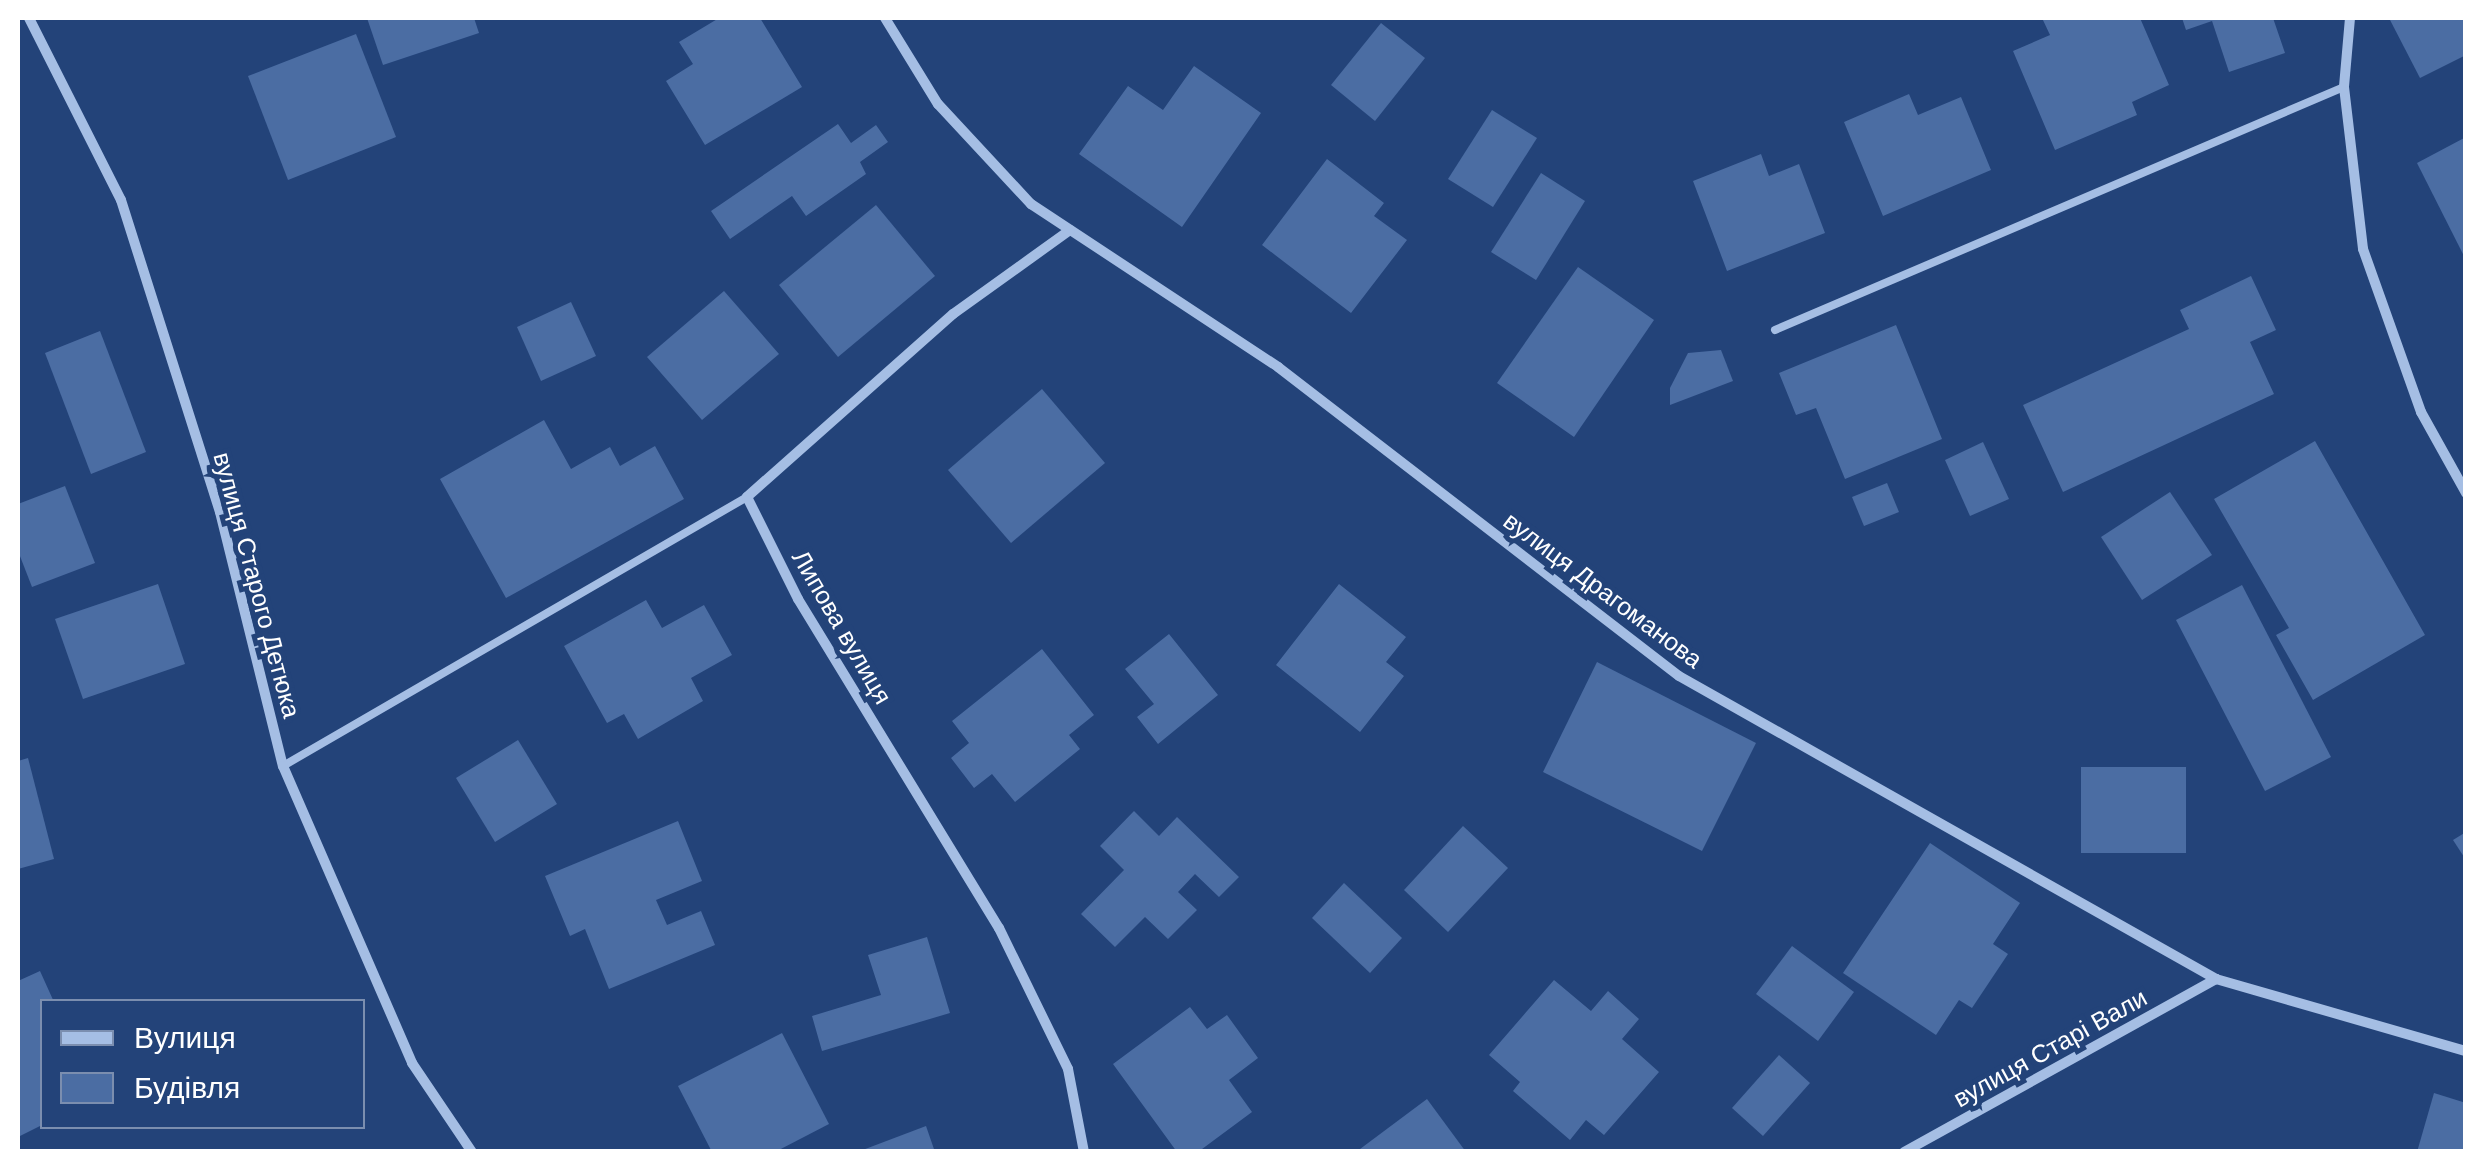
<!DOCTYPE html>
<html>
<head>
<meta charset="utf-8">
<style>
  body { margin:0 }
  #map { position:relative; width:2483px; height:1169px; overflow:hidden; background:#234379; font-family:Arial,sans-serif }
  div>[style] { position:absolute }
  .building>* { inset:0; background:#4b6da3 }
  .service>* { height:8px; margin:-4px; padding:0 4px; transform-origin:4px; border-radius:4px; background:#a5bee4 }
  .minor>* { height:10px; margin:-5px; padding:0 5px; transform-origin:5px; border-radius:5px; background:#a5bee4 }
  span { translate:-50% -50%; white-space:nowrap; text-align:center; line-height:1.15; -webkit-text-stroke:10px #234379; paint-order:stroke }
  .street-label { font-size:25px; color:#fff }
  .frame { position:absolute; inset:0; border:20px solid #fff; pointer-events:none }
  .legend { position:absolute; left:40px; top:999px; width:325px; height:130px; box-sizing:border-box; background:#234379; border:2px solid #7b8eaf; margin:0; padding:12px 18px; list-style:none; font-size:30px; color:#fff }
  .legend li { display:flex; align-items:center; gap:20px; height:50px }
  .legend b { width:50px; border:2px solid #7b8eaf }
</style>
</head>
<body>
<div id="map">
  <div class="building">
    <i style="clip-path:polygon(367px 18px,474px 18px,479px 33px,383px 65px)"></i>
    <i style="clip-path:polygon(719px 18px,760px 18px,802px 87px,705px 145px,666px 81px,693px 64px,679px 42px)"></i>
    <i style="clip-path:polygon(2042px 18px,2140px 18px,2169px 85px,2132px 102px,2137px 115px,2055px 150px,2013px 51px,2050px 35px)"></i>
    <i style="clip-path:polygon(2182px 18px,2273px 18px,2285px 53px,2229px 72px,2212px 21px,2186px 30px)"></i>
    <i style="clip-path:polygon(2389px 18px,2466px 18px,2466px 55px,2420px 78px)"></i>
    <i style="clip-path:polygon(1381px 23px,1425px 58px,1375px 121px,1331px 85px)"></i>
    <i style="clip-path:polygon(356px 34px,396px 137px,288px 180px,248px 76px)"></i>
    <i style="clip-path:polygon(1194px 66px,1261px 113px,1182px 227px,1079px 154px,1128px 86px,1163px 110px)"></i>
    <i style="clip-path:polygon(1909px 94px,1918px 115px,1961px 97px,1991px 170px,1883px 216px,1844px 122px)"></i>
    <i style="clip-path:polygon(1492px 110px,1537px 138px,1493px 207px,1448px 179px)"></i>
    <i style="clip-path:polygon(838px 124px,851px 143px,876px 125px,888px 142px,860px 162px,866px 174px,806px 216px,792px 196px,730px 239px,711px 211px)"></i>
    <i style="clip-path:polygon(2466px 137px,2466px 260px,2417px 163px)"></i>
    <i style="clip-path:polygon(1761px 154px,1769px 176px,1799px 164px,1825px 233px,1727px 271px,1693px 181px)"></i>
    <i style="clip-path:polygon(1327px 159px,1384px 203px,1374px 216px,1407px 240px,1351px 313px,1262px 245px)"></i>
    <i style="clip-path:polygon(1541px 173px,1585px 201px,1536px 280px,1491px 252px)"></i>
    <i style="clip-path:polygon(876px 205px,935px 276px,838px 357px,779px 285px)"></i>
    <i style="clip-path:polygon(1578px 267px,1654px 320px,1574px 437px,1497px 383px)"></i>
    <i style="clip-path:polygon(2251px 276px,2276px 330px,2250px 342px,2274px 394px,2063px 492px,2023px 405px,2189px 329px,2180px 310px)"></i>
    <i style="clip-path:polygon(724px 291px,779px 354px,702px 420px,647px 357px)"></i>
    <i style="clip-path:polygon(571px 302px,596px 356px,541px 381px,517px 327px)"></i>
    <i style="clip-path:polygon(1896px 325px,1942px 439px,1845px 479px,1816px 408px,1796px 415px,1779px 373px)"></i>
    <i style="clip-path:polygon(100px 331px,146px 452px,91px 474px,45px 353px)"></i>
    <i style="clip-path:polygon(1721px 350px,1733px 381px,1670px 405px,1670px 388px,1688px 353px)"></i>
    <i style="clip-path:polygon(1042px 389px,1105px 463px,1011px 543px,948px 470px)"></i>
    <i style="clip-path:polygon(544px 420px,571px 469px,610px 447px,620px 466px,655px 446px,684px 499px,506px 598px,440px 479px)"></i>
    <i style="clip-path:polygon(2315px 441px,2425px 635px,2313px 700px,2276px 635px,2289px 628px,2214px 499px)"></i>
    <i style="clip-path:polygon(1983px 442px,2009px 499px,1970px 516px,1945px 460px)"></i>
    <i style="clip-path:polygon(1887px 483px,1899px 512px,1864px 526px,1852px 497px)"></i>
    <i style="clip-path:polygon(65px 486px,95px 563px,32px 587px,18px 551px,18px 504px)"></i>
    <i style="clip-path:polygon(2170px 492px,2212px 555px,2142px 600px,2101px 537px)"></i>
    <i style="clip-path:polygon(158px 584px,185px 664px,83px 699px,55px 619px)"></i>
    <i style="clip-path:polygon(1339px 584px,1406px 637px,1386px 662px,1404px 676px,1360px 732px,1276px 665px)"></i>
    <i style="clip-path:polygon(2242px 585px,2331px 757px,2265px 791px,2176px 620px)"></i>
    <i style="clip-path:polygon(646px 600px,662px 628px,704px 605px,732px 655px,691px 678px,703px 701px,638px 739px,624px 714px,607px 723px,564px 646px)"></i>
    <i style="clip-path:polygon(1169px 634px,1218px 695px,1158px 744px,1137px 717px,1154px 704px,1125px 669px)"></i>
    <i style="clip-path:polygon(1042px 649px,1094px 715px,1069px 735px,1080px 749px,1015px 802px,992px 774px,974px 788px,951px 758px,969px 743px,952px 721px)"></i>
    <i style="clip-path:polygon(1597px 662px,1756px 743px,1702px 851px,1543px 772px)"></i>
    <i style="clip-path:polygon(518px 740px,557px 804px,495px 842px,456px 778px)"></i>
    <i style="clip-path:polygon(28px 758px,54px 859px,18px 869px,18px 761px)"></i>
    <i style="clip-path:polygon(2081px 767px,2186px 767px,2186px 853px,2081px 853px)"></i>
    <i style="clip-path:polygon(1134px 811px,1159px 836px,1177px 817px,1239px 877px,1219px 897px,1195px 874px,1178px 892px,1197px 910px,1168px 939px,1145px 917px,1115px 947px,1081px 914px,1124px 870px,1100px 846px)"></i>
    <i style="clip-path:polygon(678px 821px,702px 881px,656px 900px,667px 925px,701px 911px,715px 945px,609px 989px,585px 929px,570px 936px,545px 876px)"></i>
    <i style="clip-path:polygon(1463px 826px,1508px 868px,1448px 932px,1404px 890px)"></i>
    <i style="clip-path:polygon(2466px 832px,2466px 860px,2453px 840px)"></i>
    <i style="clip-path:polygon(1930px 843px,2020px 903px,1993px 944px,2008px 954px,1972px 1008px,1959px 1000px,1936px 1035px,1843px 973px)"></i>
    <i style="clip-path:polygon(1344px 883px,1402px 938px,1370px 973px,1312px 918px)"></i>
    <i style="clip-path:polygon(927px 937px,950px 1013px,822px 1051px,812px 1016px,881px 995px,868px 955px)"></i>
    <i style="clip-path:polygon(1792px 946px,1854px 992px,1818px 1041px,1756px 994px)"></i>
    <i style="clip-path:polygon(40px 971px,54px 1002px,42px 1002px,42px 1125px,18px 1137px,18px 981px)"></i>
    <i style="clip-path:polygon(1554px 980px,1591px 1011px,1608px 991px,1639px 1019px,1622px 1039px,1659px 1072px,1604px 1135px,1586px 1120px,1570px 1140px,1513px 1091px,1520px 1082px,1489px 1055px)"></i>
    <i style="clip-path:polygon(1190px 1007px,1207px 1029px,1227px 1015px,1258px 1058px,1229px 1080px,1252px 1112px,1198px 1152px,1177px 1152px,1113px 1064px)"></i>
    <i style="clip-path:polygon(782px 1033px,829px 1124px,775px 1152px,712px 1152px,678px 1086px)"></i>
    <i style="clip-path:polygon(1779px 1055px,1810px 1083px,1763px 1136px,1732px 1108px)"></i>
    <i style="clip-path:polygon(2434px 1093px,2466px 1103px,2466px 1152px,2417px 1152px)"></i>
    <i style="clip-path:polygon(1427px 1099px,1466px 1152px,1356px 1152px)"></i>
    <i style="clip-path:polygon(926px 1126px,935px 1152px,860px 1152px,860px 1151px)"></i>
  </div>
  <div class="service">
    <i style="left:1775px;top:330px;width:619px;rotate:-23.13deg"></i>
    <i style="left:283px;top:766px;width:536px;rotate:-30.1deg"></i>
  </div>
  <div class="minor">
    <i style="left:29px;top:18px;width:204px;rotate:63.2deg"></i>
    <i style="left:121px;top:200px;width:327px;rotate:72.4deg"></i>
    <i style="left:220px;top:512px;width:262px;rotate:76.1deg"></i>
    <i style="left:283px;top:766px;width:324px;rotate:66.5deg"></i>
    <i style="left:412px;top:1063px;width:107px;rotate:56deg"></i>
    <i style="left:885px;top:18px;width:101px;rotate:58.4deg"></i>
    <i style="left:938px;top:104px;width:137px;rotate:47.1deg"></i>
    <i style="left:1031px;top:204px;width:296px;rotate:33.4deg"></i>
    <i style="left:1278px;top:367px;width:506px;rotate:37.62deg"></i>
    <i style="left:1679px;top:676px;width:617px;rotate:29.43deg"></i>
    <i style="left:2216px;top:979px;width:260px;rotate:16.1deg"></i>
    <i style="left:2350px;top:18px;width:69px;rotate:95deg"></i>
    <i style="left:2344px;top:87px;width:163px;rotate:83.3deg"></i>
    <i style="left:2363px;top:249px;width:173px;rotate:70.4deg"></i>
    <i style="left:2421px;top:412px;width:93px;rotate:60.9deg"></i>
    <i style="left:1070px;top:230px;width:144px;rotate:144.3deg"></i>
    <i style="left:953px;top:314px;width:276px;rotate:138.4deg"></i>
    <i style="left:747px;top:497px;width:114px;rotate:63.4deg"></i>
    <i style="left:798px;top:599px;width:386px;rotate:58.6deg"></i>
    <i style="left:999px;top:928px;width:157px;rotate:63.9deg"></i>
    <i style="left:1068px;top:1069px;width:85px;rotate:79.1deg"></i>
    <i style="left:1904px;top:1152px;width:357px;rotate:-29deg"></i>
  </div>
  <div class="street-label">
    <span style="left:257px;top:585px;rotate:75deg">вулиця Старого Детюка</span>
    <span style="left:1603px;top:590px;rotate:37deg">вулиця Драгоманова</span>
    <span style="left:842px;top:627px;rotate:60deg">Липова вулиця</span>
    <span style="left:2050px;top:1048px;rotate:-29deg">вулиця Старі Вали</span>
  </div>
  <div class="frame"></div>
  <ul class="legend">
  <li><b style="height:12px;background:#a5bee4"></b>Вулиця</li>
  <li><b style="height:28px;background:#4b6da3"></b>Будівля</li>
  </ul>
</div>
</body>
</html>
